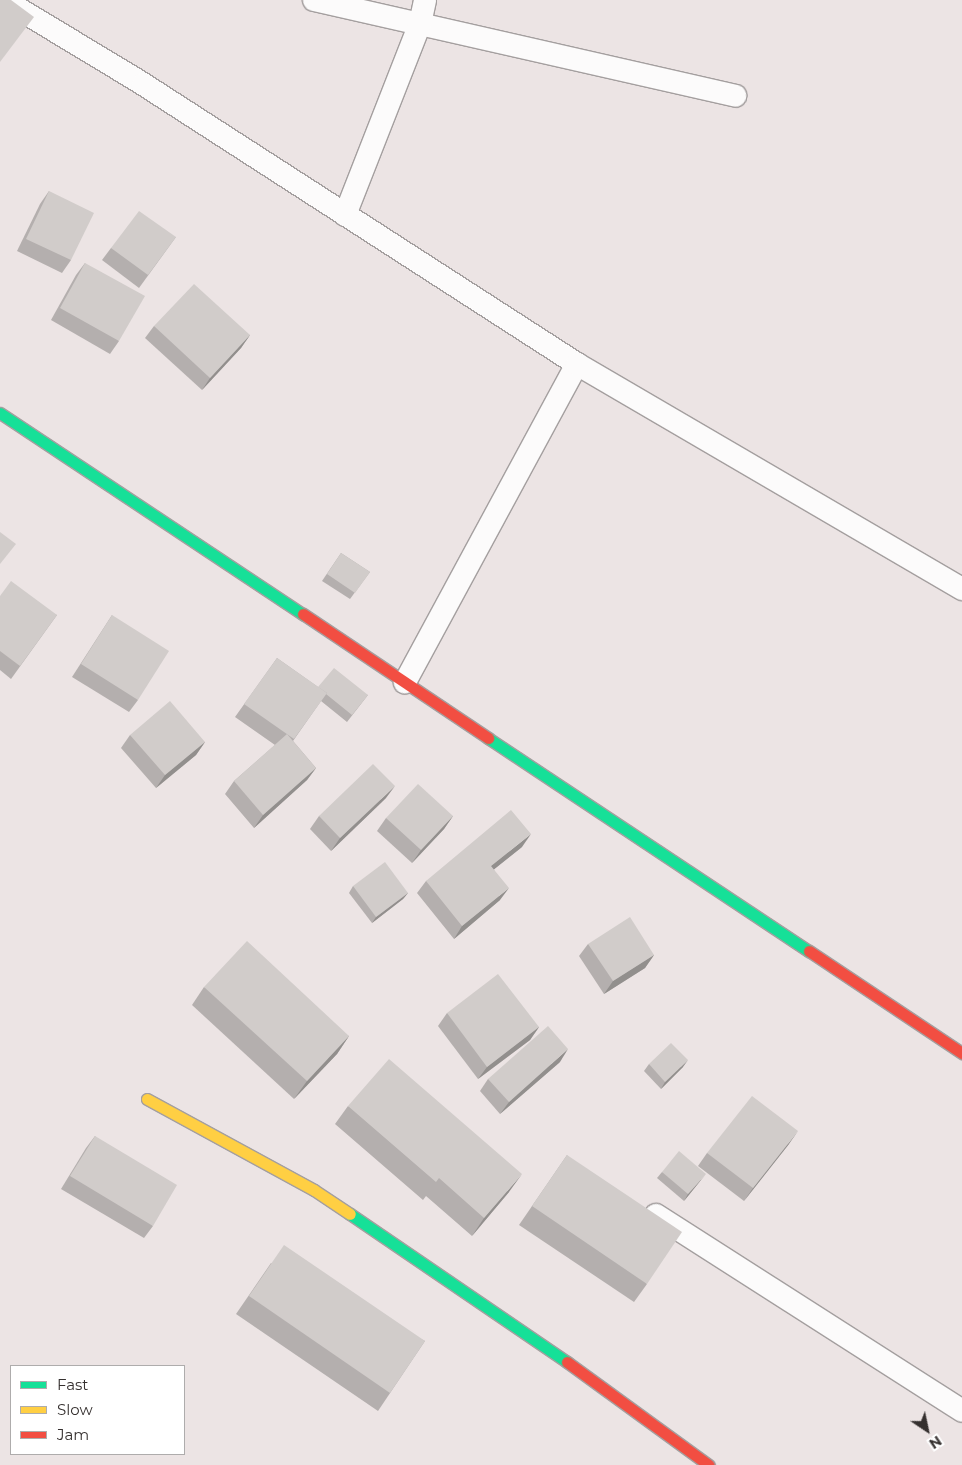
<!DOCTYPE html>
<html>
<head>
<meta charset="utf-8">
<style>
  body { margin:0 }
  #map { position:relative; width:962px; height:1465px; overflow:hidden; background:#ece4e4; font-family:Montserrat,sans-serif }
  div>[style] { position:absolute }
  .roads { filter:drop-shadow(1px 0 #a49f9f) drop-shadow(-1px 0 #a49f9f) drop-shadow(0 1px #a49f9f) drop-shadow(0 -1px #a49f9f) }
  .lane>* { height:22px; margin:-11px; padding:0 11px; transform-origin:11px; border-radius:11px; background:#fcfbfb }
  .fast>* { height:11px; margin:-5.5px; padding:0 5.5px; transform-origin:5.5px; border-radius:5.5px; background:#16e098 }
  .slow>* { height:11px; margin:-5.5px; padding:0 5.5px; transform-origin:5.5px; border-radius:5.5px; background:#ffcf43 }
  .jam>* { height:11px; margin:-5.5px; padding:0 5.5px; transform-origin:5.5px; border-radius:5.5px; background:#f24e42 }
  .wall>* { inset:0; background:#b4afae }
  .shaded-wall>* { inset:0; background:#928f8d }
  .building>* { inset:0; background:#d1ccca }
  span { translate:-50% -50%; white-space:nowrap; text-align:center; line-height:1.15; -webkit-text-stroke:4px #fff; paint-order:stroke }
  .legend { position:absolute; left:10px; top:1365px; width:175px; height:90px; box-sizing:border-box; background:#fff; border:1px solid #aeacac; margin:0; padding:6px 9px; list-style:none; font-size:15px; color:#35302f }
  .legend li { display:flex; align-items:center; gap:10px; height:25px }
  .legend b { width:25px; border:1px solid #aeacac }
  .north { position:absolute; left:902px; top:1405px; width:50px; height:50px; -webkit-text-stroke:4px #fff; paint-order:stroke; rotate:146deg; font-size:14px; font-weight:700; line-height:20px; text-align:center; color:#35302f }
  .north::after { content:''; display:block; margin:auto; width:18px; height:22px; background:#35302f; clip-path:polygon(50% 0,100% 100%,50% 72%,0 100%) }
</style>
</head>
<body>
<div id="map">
  <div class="roads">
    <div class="lane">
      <i style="left:4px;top:0;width:162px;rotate:31.1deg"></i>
      <i style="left:143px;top:84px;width:516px;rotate:32.83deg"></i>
      <i style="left:577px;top:364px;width:362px;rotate:118.4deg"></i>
      <i style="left:314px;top:0;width:432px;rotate:12.8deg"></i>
      <i style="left:345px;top:215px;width:205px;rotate:-68.6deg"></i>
      <i style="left:420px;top:24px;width:25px;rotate:-78deg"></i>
      <i style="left:577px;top:364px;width:446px;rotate:30.3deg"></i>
      <i style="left:656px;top:1215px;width:363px;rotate:32.6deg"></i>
    </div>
    <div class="fast">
      <i style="left:0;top:413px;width:364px;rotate:33.6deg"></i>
      <i style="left:488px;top:738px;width:385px;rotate:33.6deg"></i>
      <i style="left:350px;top:1214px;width:263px;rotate:34.3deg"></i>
    </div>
    <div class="slow">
      <i style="left:147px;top:1099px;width:190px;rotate:28.6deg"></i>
      <i style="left:314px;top:1190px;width:43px;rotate:33.7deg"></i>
    </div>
    <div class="jam">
      <i style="left:303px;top:614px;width:223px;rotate:33.8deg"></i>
      <i style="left:809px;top:951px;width:184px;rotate:33.7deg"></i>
      <i style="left:567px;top:1362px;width:175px;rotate:36deg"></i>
    </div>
  </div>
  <div class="wall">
    <i style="clip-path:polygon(49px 191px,71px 260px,62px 273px,17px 251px,40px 204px)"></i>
    <i style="clip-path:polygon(176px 237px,139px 288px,102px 260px,111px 248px)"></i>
    <i style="clip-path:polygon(85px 263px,119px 341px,110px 354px,51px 320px,76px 275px)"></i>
    <i style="clip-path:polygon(154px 326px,250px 335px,241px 348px,202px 390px,145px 338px)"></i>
    <i style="clip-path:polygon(341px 553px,370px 572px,350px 599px,322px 581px)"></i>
    <i style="clip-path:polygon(0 596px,57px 615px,11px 679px,0 670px)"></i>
    <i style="clip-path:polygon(112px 615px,138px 700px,129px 712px,72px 677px)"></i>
    <i style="clip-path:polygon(277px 658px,318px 687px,368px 695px,347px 722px,321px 701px,293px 741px,316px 768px,307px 780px,254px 828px,225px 794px,234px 781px,275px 745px,235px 717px)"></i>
    <i style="clip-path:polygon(130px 735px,205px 742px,196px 755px,156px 788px,121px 748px)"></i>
    <i style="clip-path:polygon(386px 798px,331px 851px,310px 829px,319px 816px)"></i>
    <i style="clip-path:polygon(453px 816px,444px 829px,412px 863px,377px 831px,386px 818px)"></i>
    <i style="clip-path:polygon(522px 847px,494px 869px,500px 900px,454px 939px,417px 893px,426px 881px)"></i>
    <i style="clip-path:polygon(353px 886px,408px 893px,403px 899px,372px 923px,349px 893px)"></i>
    <i style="clip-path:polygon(588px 944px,654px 955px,645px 968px,604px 994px,579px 956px)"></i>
    <i style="clip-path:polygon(204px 987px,349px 1036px,337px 1054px,294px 1099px,192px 1005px)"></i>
    <i style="clip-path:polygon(447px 1013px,539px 1027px,530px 1040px,478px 1079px,438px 1026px)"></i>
    <i style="clip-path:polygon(560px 1062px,500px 1114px,480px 1091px,488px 1079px)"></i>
    <i style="clip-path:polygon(649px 1064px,683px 1067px,661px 1089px,644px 1071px)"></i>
    <i style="clip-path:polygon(348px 1106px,509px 1192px,472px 1236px,426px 1196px,423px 1200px,335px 1124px)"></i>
    <i style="clip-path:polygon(95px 1136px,153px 1226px,144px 1238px,61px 1189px,86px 1148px)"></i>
    <i style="clip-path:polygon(789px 1144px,744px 1201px,698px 1166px,707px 1153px)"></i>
    <i style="clip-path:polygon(567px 1155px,647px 1284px,634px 1302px,519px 1225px)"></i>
    <i style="clip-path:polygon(662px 1172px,701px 1180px,684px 1201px,657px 1178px)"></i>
    <i style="clip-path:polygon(271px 1263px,425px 1341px,378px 1411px,236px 1314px)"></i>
  </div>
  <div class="shaded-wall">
    <i style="clip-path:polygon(250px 335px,241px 348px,202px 390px,210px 378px)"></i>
    <i style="clip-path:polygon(205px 742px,196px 755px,156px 788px,165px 775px)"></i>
    <i style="clip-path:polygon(316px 768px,307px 780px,254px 828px,263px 815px)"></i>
    <i style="clip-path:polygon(395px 786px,386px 798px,331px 851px,340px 838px)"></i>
    <i style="clip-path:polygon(453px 816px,444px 829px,412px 863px,421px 850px)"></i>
    <i style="clip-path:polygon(531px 834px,522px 847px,482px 879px,491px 866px)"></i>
    <i style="clip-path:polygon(509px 888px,500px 900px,454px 939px,462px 926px)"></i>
    <i style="clip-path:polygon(408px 893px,403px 899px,372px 923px,376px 917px)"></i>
    <i style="clip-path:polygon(654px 955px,645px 968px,604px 994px,613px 981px)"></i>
    <i style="clip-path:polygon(539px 1027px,530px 1040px,478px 1079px,487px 1067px)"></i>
    <i style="clip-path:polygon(349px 1036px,337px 1054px,294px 1099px,307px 1081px)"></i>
    <i style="clip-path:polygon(568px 1049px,560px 1062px,500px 1114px,509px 1102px)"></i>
    <i style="clip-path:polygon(688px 1060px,683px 1067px,661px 1089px,665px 1082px)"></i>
    <i style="clip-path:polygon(798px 1131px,789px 1144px,744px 1201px,753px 1188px)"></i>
    <i style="clip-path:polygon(522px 1174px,509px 1192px,472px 1236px,484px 1218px)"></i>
    <i style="clip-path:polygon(706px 1174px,701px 1180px,684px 1201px,688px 1194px)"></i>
  </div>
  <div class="building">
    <i style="clip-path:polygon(0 0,11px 0,34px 17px,0 62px)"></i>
    <i style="clip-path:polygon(49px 191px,94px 213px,71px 260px,26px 239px)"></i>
    <i style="clip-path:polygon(139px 211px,176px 237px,148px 275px,111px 248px)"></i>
    <i style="clip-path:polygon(85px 263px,145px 296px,119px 341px,60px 308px)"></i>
    <i style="clip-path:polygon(194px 284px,250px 335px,210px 378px,154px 326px)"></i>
    <i style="clip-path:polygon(0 532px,16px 544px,0 564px)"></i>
    <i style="clip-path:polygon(341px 553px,370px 572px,355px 593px,327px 574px)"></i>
    <i style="clip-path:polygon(11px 581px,57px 615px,20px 666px,0 651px,0 596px)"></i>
    <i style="clip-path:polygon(112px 615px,169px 651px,138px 700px,81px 664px)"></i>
    <i style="clip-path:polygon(277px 658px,327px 693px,294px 739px,244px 704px)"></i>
    <i style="clip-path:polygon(334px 668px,368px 695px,352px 715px,326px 694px,327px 693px,318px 687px)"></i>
    <i style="clip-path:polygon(170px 701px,205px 742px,165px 775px,130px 735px)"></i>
    <i style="clip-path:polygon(287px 734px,316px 768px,263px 815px,234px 781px)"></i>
    <i style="clip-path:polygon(373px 764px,395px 786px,340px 838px,319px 816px)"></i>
    <i style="clip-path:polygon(418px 784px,453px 816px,421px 850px,386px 818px)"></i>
    <i style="clip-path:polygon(511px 810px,531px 834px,491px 866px,509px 888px,462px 926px,426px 881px)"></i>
    <i style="clip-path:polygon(385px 862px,408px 893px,376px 917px,353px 886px)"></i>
    <i style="clip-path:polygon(630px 917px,654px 955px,613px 981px,588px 944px)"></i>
    <i style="clip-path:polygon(247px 941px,349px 1036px,307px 1081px,204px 987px)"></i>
    <i style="clip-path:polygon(498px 974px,539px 1027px,487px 1067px,447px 1013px)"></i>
    <i style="clip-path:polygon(548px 1026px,568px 1049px,509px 1102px,488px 1079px)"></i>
    <i style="clip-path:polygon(671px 1043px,688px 1060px,665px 1082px,649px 1064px)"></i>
    <i style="clip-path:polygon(389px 1059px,522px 1174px,484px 1218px,439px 1178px,436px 1182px,348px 1106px)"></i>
    <i style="clip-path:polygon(752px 1096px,798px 1131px,753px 1188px,707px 1153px)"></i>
    <i style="clip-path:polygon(95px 1136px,177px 1185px,153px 1226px,70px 1176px)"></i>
    <i style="clip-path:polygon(679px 1151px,706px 1174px,688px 1194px,662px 1172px)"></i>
    <i style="clip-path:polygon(567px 1155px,682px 1232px,647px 1284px,532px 1206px)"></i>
    <i style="clip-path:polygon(284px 1245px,425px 1341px,390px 1393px,249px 1296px)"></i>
  </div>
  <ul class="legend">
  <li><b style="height:6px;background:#16e098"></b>Fast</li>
  <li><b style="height:6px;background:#ffcf43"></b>Slow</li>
  <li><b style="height:6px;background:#f24e42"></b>Jam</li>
  </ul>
  <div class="north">N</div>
</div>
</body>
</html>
